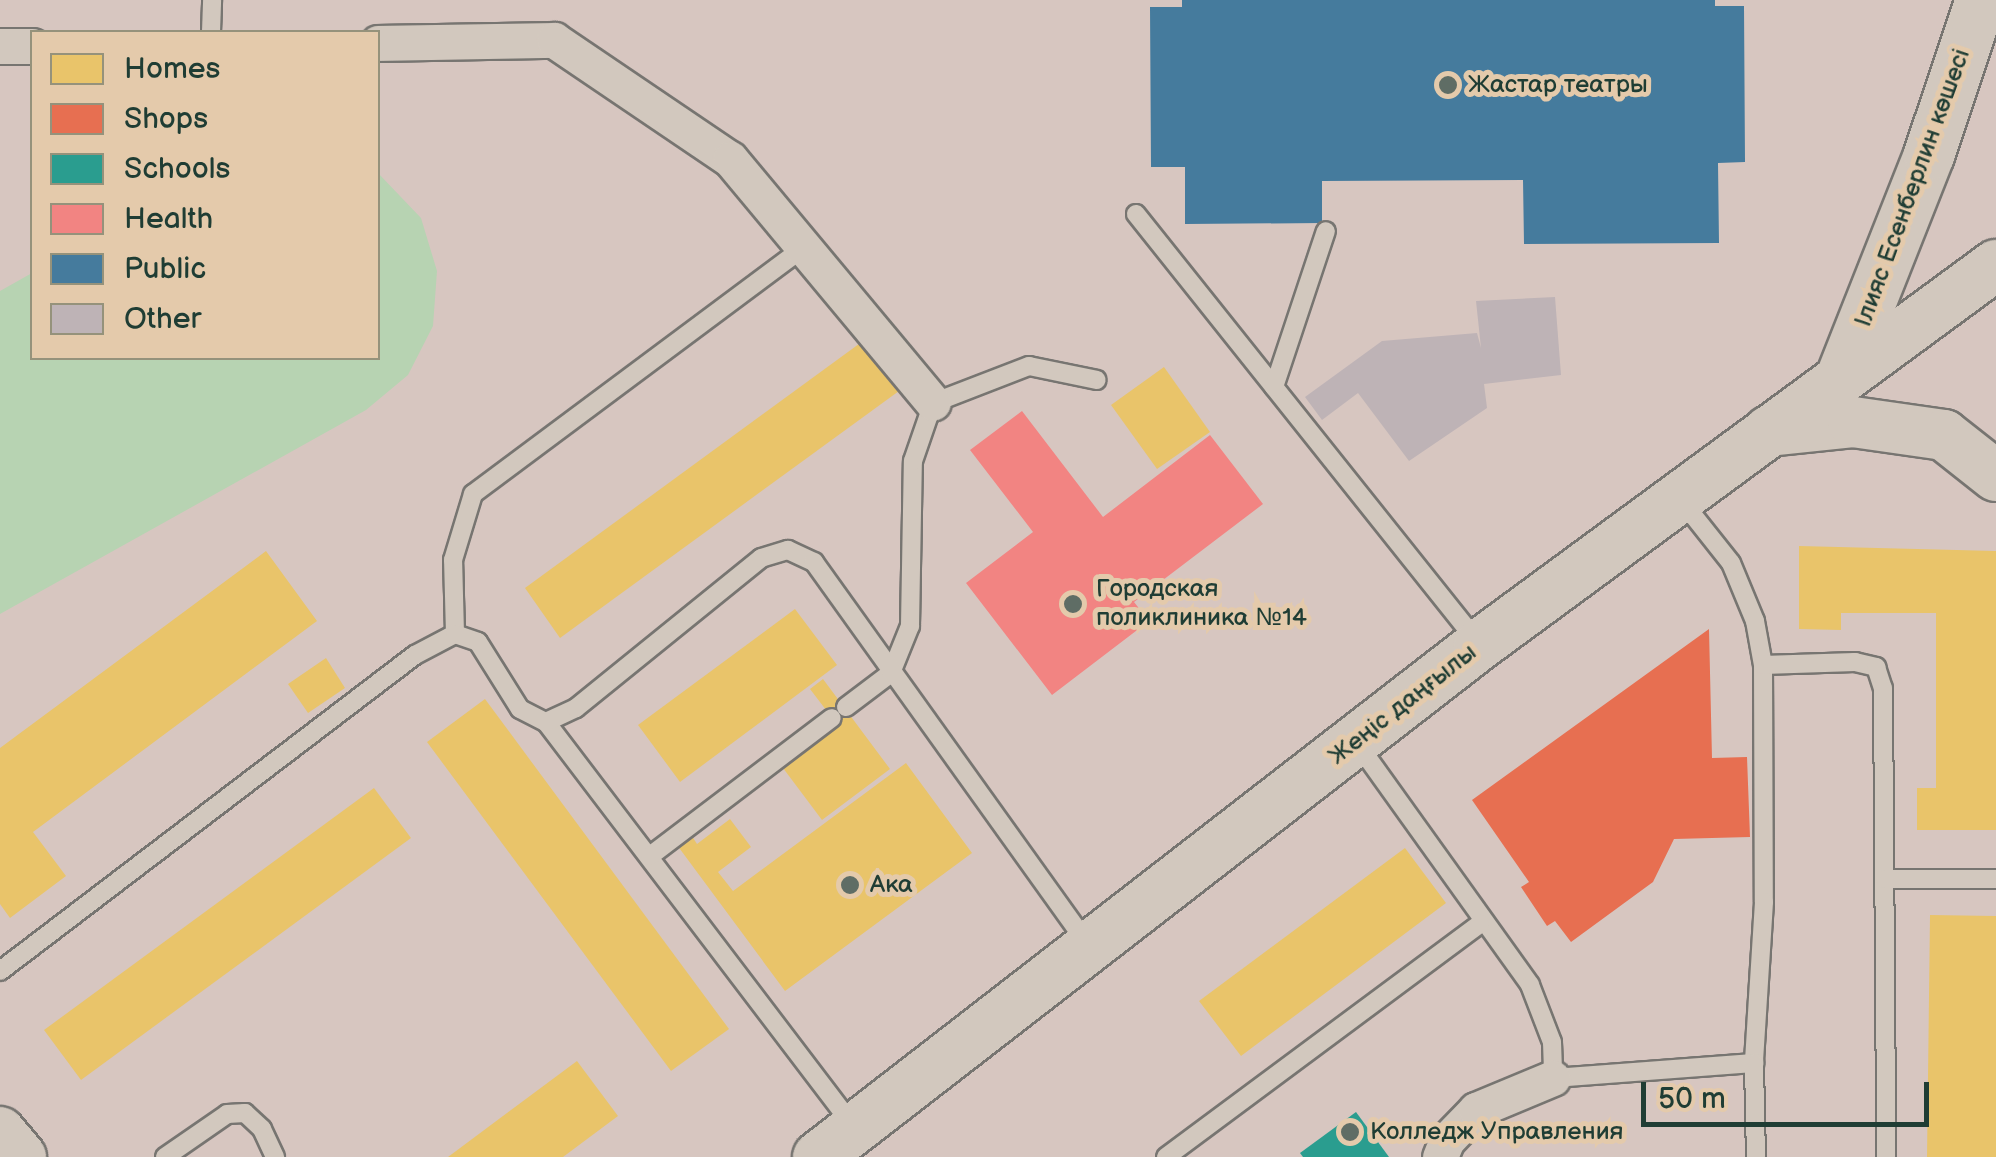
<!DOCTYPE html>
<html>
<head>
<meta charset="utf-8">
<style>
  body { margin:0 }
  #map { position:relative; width:1996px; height:1157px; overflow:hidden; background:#d7c6c0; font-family:"Balsamiq Sans",sans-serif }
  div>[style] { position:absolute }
  .green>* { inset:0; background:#b7d3b2 }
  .homes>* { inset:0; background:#e9c46a }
  .shops>* { inset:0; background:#e76f51 }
  .schools>* { inset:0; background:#2a9d8f }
  .health>* { inset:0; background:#f28482 }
  .public>* { inset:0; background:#457b9d }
  .building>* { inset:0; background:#beb3b6 }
  .roads { filter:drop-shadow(2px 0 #777571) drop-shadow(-2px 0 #777571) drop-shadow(0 2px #777571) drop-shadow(0 -2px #777571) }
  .lane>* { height:18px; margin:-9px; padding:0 9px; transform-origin:9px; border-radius:9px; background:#d2c8be }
  .street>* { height:35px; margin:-17.5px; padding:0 17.5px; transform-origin:17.5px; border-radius:17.5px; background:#d2c8be }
  .secondary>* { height:50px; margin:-25px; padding:0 25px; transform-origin:25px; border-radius:25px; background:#d2c8be }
  .dots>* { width:28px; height:28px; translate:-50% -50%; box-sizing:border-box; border:5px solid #e4caab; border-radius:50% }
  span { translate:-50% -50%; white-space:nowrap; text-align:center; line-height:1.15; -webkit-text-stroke:10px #e4caab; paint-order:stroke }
  .poi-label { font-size:25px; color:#1f3d34 }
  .left { translate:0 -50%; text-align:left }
  .street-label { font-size:25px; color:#1f3d34 }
  .legend { position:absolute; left:30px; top:30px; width:350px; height:330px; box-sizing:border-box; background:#e4caab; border:2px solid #95927b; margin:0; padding:12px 18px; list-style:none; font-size:30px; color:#1f3d34 }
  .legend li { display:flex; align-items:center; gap:20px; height:50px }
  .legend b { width:50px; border:2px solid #95927b }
  .scale { position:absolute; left:1641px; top:1082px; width:288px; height:45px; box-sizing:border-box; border:5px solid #1f3d34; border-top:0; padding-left:12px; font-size:30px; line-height:35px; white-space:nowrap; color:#1f3d34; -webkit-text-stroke:8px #e4caab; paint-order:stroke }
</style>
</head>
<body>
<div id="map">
  <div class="green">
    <i style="clip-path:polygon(378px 173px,421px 218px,437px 271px,433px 326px,408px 375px,366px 410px,0 614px,0 291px,32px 273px,32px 358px,378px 358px)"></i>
  </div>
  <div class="homes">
    <i style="clip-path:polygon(863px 341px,899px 391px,560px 638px,525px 588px)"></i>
    <i style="clip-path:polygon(1164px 367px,1210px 432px,1157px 469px,1111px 405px)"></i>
    <i style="clip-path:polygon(1799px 546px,1996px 551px,1996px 830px,1917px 830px,1917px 788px,1936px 788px,1936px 613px,1841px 613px,1841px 630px,1799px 629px)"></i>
    <i style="clip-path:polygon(266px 551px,317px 621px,33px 832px,66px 876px,10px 918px,0 904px,0 748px)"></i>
    <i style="clip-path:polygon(795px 609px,837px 665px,680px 782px,638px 725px)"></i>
    <i style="clip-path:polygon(326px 658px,345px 688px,308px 713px,288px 684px)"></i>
    <i style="clip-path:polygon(823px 679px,890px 769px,822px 820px,780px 764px,836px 723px,810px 689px)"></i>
    <i style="clip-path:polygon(485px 699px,729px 1029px,671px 1071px,427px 742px)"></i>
    <i style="clip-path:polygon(906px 763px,972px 853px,785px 991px,674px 841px,688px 830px,697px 844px,730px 819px,751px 847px,718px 872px,733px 891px)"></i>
    <i style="clip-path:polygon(374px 788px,411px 838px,81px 1080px,44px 1030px)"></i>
    <i style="clip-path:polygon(1405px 848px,1446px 903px,1241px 1056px,1199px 1001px)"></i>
    <i style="clip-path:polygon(1930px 915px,1996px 916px,1996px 1157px,1927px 1157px)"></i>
    <i style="clip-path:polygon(577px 1061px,618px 1116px,563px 1157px,448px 1157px)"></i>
  </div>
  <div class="shops">
    <i style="clip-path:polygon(1709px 629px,1712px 758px,1747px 757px,1750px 837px,1674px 839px,1653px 882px,1571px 942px,1555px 921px,1547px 926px,1521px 887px,1529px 882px,1472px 800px)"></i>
  </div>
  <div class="schools">
    <i style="clip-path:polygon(1356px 1112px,1389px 1157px,1303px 1157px,1300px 1153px)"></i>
  </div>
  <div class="health">
    <i style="clip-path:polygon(1022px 411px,1103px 517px,1210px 435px,1263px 504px,1134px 602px,1149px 621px,1052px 695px,966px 583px,1033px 532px,970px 450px)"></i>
  </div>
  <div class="public">
    <i style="clip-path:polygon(1182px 0,1715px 0,1715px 6px,1744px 6px,1745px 162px,1718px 163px,1719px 243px,1524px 244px,1523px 180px,1322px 181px,1322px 223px,1185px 224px,1185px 167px,1151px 167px,1150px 7px,1182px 7px)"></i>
  </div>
  <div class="building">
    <i style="clip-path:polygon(1555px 297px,1561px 375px,1484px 384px,1487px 408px,1409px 461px,1358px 393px,1322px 420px,1305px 397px,1382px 341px,1477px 333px,1481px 348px,1476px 301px)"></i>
  </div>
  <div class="roads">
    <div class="lane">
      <i style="left:211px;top:32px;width:32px;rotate:-88deg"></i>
      <i style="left:1136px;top:214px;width:550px;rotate:51.42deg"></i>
      <i style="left:1274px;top:387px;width:164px;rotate:-71.6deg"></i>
      <i style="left:1681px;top:500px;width:80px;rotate:51.6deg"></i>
      <i style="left:1731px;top:563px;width:63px;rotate:67.5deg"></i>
      <i style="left:1755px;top:621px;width:45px;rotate:79.7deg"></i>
      <i style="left:1763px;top:665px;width:237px;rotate:89.8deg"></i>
      <i style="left:1764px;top:902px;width:161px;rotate:93.6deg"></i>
      <i style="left:455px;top:634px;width:74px;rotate:-91.5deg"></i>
      <i style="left:453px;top:560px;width:69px;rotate:-73.1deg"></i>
      <i style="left:473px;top:494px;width:412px;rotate:-36.7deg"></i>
      <i style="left:1763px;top:665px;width:92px;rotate:-1.9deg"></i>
      <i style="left:1855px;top:662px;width:22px;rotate:13deg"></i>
      <i style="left:1876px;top:667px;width:22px;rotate:72deg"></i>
      <i style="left:1883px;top:688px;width:469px;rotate:89.6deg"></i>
      <i style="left:846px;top:707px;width:56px;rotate:-37.1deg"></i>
      <i style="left:891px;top:673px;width:51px;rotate:-68deg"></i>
      <i style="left:910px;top:626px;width:165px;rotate:-89deg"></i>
      <i style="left:913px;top:461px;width:61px;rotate:-71deg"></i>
      <i style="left:933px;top:403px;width:103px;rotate:-21.1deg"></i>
      <i style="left:1029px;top:366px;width:69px;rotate:11.6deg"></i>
      <i style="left:546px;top:722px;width:509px;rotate:52.75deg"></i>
      <i style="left:1357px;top:743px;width:297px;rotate:54.4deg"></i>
      <i style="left:1530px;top:985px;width:61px;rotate:68.9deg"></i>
      <i style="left:1552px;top:1042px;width:36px;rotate:88deg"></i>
      <i style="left:1553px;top:1078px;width:202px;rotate:-4.3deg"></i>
      <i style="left:1754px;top:1063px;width:94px;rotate:88.8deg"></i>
      <i style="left:650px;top:856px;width:228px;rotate:-37.2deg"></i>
      <i style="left:1885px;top:879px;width:111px"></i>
      <i style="left:0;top:971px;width:522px;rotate:-37.29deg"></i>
      <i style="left:415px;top:655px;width:45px;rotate:-27.7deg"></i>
      <i style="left:455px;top:634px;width:24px;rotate:19deg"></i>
      <i style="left:478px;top:642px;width:79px;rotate:57.9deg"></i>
      <i style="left:520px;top:709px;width:29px;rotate:27deg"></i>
      <i style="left:546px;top:722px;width:33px;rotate:-25deg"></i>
      <i style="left:576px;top:708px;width:238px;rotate:-39deg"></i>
      <i style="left:761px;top:558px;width:28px;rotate:-17deg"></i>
      <i style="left:788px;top:550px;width:29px;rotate:25deg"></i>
      <i style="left:814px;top:562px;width:467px;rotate:54.4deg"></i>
      <i style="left:165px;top:1157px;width:75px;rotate:-34.7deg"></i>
      <i style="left:227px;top:1114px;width:18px;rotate:-3deg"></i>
      <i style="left:245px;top:1113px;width:23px;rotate:43deg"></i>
      <i style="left:262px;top:1129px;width:31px;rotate:65deg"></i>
      <i style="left:1166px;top:1157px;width:391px;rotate:-36.6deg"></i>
    </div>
    <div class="street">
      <i style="left:378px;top:43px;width:176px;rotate:-1deg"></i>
      <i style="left:554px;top:40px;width:212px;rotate:34.1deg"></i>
      <i style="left:730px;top:159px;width:317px;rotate:50.2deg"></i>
      <i style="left:0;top:46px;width:32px"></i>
      <i style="left:1440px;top:1157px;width:18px;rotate:-68deg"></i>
      <i style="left:1447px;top:1140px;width:42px;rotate:-46deg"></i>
      <i style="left:1476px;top:1110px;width:83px;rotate:-22.6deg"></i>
    </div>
    <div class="secondary">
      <i style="left:1842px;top:375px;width:237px;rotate:-68.4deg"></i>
      <i style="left:1929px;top:155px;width:163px;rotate:-71.5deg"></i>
      <i style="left:1769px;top:431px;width:84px;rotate:-6.1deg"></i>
      <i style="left:1853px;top:422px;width:92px;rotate:8.1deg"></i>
      <i style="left:1944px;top:435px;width:66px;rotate:38.3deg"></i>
      <i style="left:0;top:1132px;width:33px;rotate:50deg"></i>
      <i style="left:818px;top:1157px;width:836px;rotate:-37.76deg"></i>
      <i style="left:1479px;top:645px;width:642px;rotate:-36.32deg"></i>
    </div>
  </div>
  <div class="dots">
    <i style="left:1448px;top:85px;background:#5f6d65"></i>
    <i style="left:1073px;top:604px;background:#5f6d65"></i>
    <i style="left:850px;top:885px;background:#5f6d65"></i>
    <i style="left:1350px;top:1132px;background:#5f6d65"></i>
  </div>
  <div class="poi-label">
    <span class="left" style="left:1468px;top:85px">Жастар театры</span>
    <span class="left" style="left:1096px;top:604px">Городская<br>поликлиника №14</span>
    <span class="left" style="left:870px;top:885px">Ака</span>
    <span class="left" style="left:1370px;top:1132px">Колледж Управления</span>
  </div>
  <div class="street-label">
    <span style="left:1913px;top:188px;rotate:-70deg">Ілияс Есенберлин көшесі</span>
    <span style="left:1403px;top:705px;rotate:-38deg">Жеңіс даңғылы</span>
  </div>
  <ul class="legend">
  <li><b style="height:28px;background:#e9c46a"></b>Homes</li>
  <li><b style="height:28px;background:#e76f51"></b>Shops</li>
  <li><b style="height:28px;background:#2a9d8f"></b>Schools</li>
  <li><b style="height:28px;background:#f28482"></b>Health</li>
  <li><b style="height:28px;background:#457b9d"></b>Public</li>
  <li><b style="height:28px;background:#beb3b6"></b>Other</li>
  </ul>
  <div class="scale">50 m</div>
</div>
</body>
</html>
